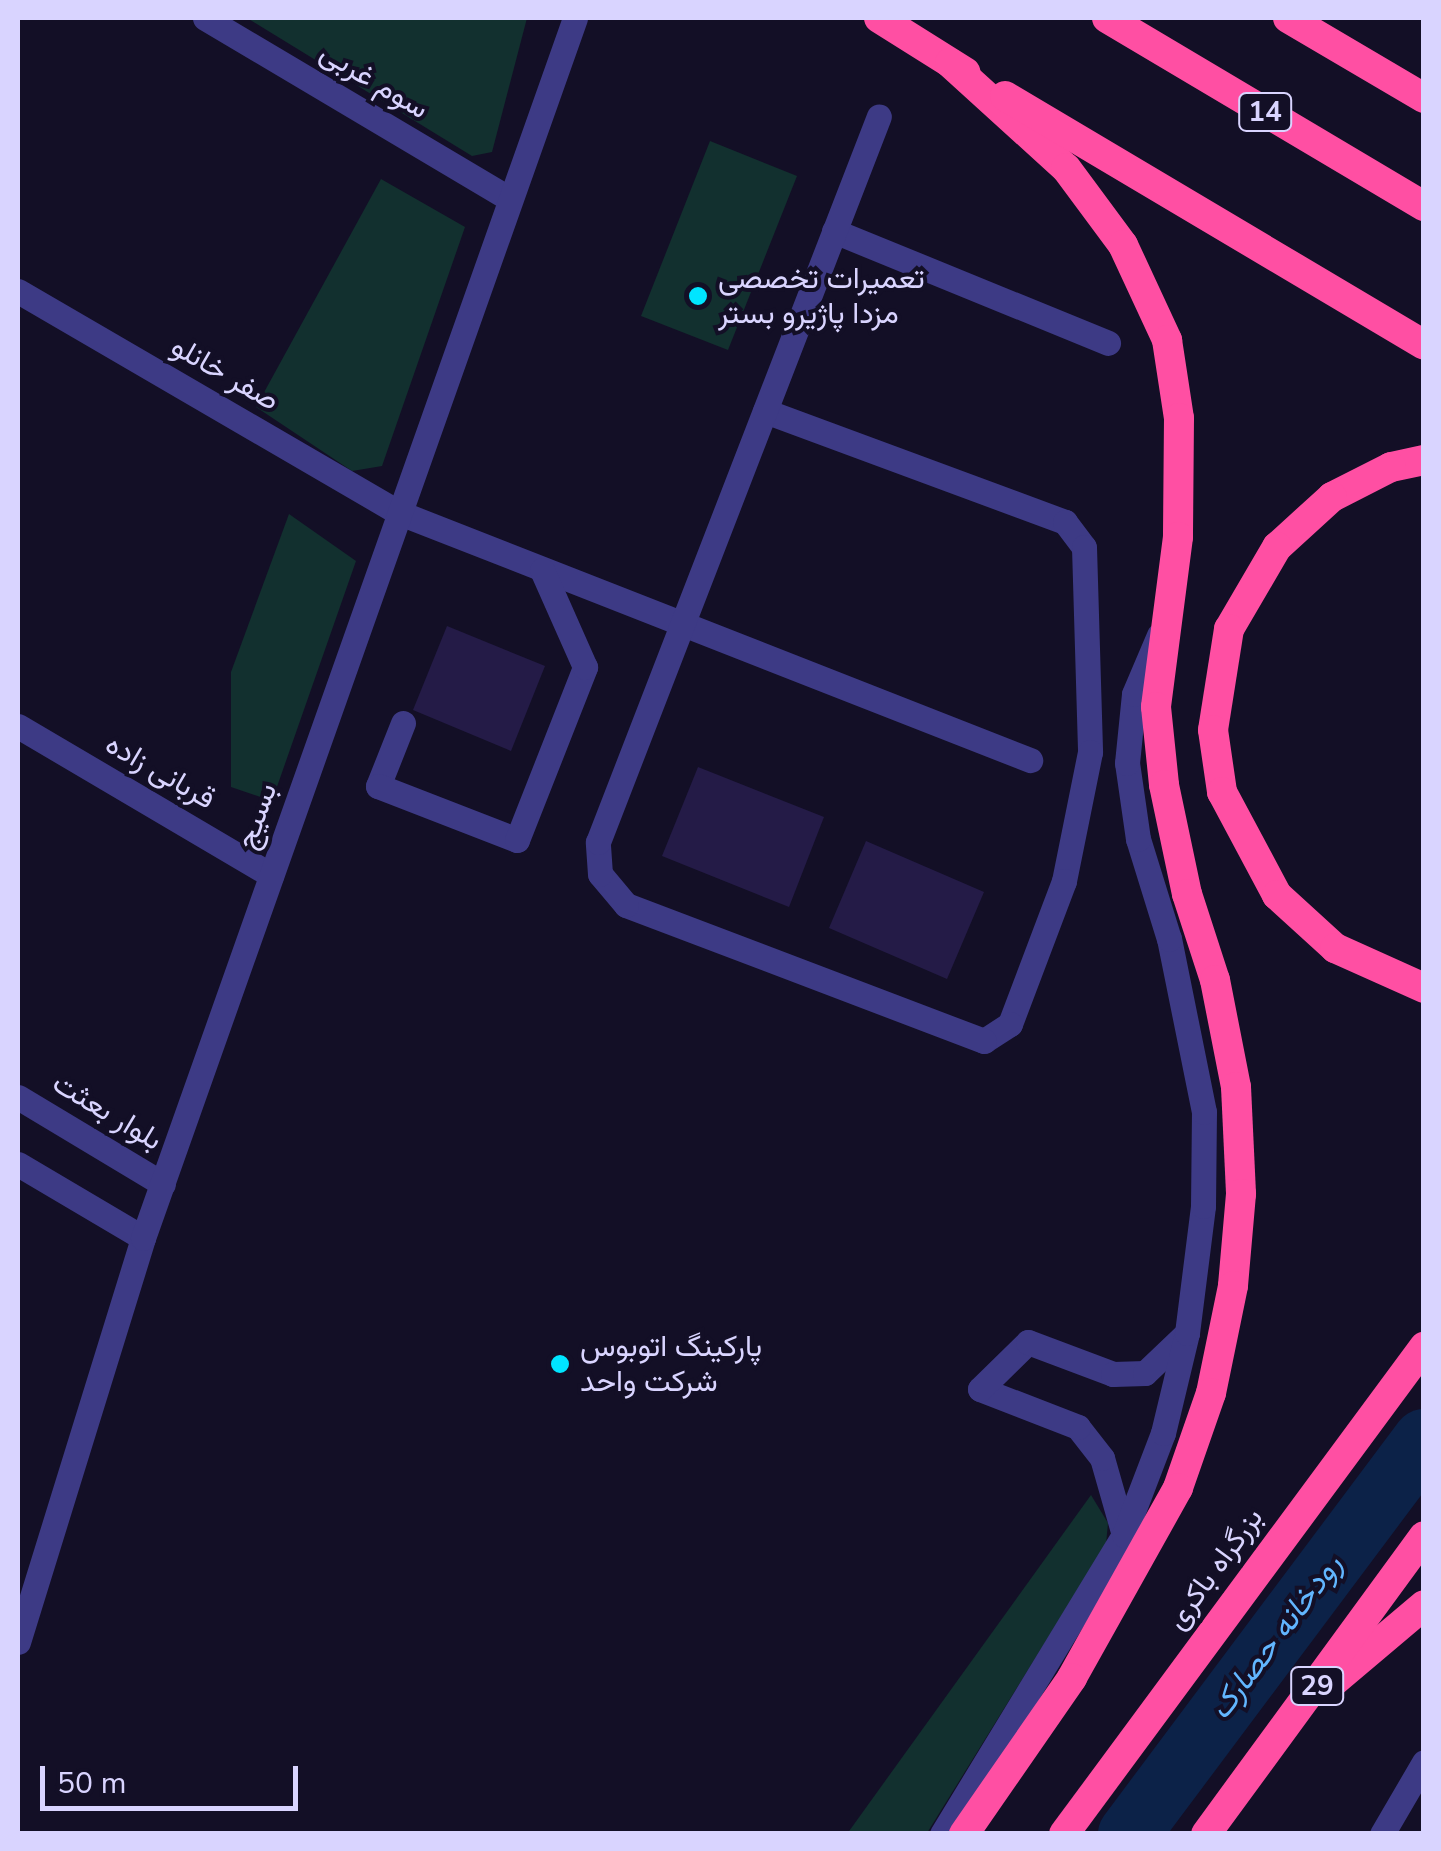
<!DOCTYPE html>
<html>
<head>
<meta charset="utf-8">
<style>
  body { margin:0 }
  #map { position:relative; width:1441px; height:1851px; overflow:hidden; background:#130f26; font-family:"Nunito Sans",Vazirmatn,sans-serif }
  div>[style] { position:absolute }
  .green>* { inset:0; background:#12302f }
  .river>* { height:62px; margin:-31px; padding:0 31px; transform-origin:31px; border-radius:31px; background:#0c2248 }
  .building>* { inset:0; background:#241b47 }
  .minor>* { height:25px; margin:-12.5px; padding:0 12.5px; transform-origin:12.5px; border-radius:12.5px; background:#3d3a85 }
  .highway>* { height:30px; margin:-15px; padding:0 15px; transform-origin:15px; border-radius:15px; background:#ff4fa3 }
  .dots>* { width:28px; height:28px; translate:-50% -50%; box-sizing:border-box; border:5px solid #130f26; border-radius:50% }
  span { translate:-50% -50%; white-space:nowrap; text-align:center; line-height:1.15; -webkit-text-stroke:8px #130f26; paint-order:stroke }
  .shield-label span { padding:2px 8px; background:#130f26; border:2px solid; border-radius:8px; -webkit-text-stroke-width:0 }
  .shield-label { font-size:28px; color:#d9d4ff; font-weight:700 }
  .street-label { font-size:30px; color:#d9d4ff }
  .poi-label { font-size:30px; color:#d9d4ff }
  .left { translate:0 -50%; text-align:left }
  .water-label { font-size:32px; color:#62b6ff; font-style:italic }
  .frame { position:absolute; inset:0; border:20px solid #d9d4ff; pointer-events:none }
  .scale { position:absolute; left:40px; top:1766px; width:258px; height:45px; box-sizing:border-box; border:5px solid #d9d4ff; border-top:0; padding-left:12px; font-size:30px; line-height:35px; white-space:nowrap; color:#d9d4ff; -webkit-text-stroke:8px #130f26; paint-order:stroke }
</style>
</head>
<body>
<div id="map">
  <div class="green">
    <i style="clip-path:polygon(247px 18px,527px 18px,492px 152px,472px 156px)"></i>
    <i style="clip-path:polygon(710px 141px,797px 176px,728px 350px,641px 316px)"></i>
    <i style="clip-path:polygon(381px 179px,465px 227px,382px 466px,352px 471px,256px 407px)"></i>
    <i style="clip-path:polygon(289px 514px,356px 561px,272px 801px,231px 787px,231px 672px)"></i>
    <i style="clip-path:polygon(1091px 1495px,1108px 1523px,1106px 1544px,927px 1833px,847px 1834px)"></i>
  </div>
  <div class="river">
    <i style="left:1129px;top:1834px;width:492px;rotate:-53.2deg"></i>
  </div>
  <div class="building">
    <i style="clip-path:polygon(447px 626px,545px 666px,511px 751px,413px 710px)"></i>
    <i style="clip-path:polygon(698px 767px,824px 817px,789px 907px,662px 856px)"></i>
    <i style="clip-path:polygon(866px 841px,984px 892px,947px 979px,829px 928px)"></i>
  </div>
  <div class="minor">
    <i style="left:205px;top:18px;width:355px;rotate:30.7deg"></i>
    <i style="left:834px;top:231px;width:296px;rotate:22.2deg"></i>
    <i style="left:18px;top:291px;width:442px;rotate:30.2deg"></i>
    <i style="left:400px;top:513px;width:677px;rotate:21.41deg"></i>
    <i style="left:765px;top:411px;width:320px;rotate:20.3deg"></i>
    <i style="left:1065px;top:522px;width:31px;rotate:53deg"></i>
    <i style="left:1084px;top:547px;width:205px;rotate:88.3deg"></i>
    <i style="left:1090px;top:752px;width:132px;rotate:101.4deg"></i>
    <i style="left:1064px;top:881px;width:153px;rotate:110.7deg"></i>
    <i style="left:1010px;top:1024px;width:31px;rotate:147deg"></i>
    <i style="left:984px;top:1041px;width:383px;rotate:-159.2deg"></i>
    <i style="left:626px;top:905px;width:40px;rotate:-130deg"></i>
    <i style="left:600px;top:874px;width:32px;rotate:-94deg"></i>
    <i style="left:598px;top:842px;width:778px;rotate:-68.84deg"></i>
    <i style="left:403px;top:723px;width:68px;rotate:111.6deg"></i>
    <i style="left:378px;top:786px;width:149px;rotate:21.2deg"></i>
    <i style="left:517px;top:840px;width:186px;rotate:-68.5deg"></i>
    <i style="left:585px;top:667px;width:106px;rotate:-113.9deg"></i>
    <i style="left:18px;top:726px;width:294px;rotate:30.5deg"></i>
    <i style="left:18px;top:1097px;width:169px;rotate:31deg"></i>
    <i style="left:18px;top:1164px;width:145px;rotate:30.6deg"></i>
    <i style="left:1124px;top:1535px;width:80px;rotate:-105.9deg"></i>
    <i style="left:1102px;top:1458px;width:39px;rotate:-128deg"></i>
    <i style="left:1078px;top:1427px;width:105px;rotate:-158.8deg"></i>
    <i style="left:980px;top:1389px;width:67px;rotate:-44.4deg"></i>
    <i style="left:1028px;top:1342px;width:91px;rotate:20.6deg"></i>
    <i style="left:1113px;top:1374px;width:32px;rotate:-2deg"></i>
    <i style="left:1145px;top:1373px;width:58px;rotate:-43.6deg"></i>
    <i style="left:18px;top:1642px;width:423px;rotate:-72.8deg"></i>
    <i style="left:143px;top:1238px;width:1294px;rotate:-70.5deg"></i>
    <i style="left:942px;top:1834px;width:350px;rotate:-58.7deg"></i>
    <i style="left:1124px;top:1535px;width:109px;rotate:-69.1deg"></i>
    <i style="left:1163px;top:1433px;width:103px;rotate:-76.5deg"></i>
    <i style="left:1187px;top:1333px;width:128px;rotate:-82.8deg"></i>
    <i style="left:1203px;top:1206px;width:94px;rotate:-89.4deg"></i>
    <i style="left:1204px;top:1112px;width:177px;rotate:-101.4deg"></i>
    <i style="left:1169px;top:939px;width:105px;rotate:-107.2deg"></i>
    <i style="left:1138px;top:839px;width:77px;rotate:-98.2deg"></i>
    <i style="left:1127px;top:763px;width:69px;rotate:-84.2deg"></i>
    <i style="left:1134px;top:694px;width:64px;rotate:-67deg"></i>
    <i style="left:1382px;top:1834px;width:83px;rotate:-59.7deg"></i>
  </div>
  <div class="highway">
    <i style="left:879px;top:18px;width:102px;rotate:32.1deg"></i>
    <i style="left:1107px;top:18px;width:369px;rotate:30.7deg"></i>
    <i style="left:1288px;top:18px;width:158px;rotate:30.5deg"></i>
    <i style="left:950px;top:63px;width:156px;rotate:42.2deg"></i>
    <i style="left:1066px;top:168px;width:96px;rotate:53.5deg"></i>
    <i style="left:1123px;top:245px;width:105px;rotate:65.1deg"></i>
    <i style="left:1167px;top:340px;width:79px;rotate:81.3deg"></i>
    <i style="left:1179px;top:418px;width:119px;rotate:90.5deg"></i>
    <i style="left:1178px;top:537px;width:171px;rotate:97.4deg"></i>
    <i style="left:1156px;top:707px;width:78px;rotate:84.1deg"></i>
    <i style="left:1164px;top:785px;width:111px;rotate:78.1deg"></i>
    <i style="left:1187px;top:894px;width:90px;rotate:72deg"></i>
    <i style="left:1215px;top:980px;width:109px;rotate:78.9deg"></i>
    <i style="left:1236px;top:1087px;width:107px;rotate:87.3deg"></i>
    <i style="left:1241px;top:1194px;width:92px;rotate:95deg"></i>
    <i style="left:1233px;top:1286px;width:109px;rotate:101.6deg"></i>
    <i style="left:1211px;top:1393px;width:101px;rotate:109.2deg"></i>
    <i style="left:1178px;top:1488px;width:218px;rotate:119.2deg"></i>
    <i style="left:1072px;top:1678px;width:190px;rotate:124.7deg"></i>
    <i style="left:1005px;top:96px;width:487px;rotate:30.7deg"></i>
    <i style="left:1424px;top:460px;width:34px;rotate:168deg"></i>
    <i style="left:1391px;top:467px;width:66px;rotate:153deg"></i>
    <i style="left:1332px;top:497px;width:74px;rotate:137.7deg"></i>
    <i style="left:1277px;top:547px;width:95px;rotate:120.3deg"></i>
    <i style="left:1229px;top:629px;width:102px;rotate:99deg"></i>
    <i style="left:1213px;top:730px;width:63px;rotate:81.7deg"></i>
    <i style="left:1222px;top:792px;width:117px;rotate:61.9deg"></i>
    <i style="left:1277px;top:895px;width:79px;rotate:42.4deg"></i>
    <i style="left:1335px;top:948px;width:98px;rotate:24.2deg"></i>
    <i style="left:1333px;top:1682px;width:119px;rotate:-40.2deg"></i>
    <i style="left:1064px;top:1834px;width:606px;rotate:-53.53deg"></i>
    <i style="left:1206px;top:1834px;width:369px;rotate:-53.8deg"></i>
  </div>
  <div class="dots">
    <i style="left:698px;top:296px;background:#00e5ff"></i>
    <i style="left:560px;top:1364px;background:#00e5ff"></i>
  </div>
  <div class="shield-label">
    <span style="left:1265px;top:112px">14</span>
    <span style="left:1317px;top:1686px">29</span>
  </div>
  <div class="street-label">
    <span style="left:374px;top:81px;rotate:31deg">سوم غربی</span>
    <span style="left:225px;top:374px;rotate:30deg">صفر خانلو</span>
    <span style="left:160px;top:772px;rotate:30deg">قربانی زاده</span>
    <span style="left:257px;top:816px;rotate:-70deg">بسیج</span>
    <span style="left:107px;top:1112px;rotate:31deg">بلوار بعثت</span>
    <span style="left:1215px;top:1569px;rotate:-54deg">بزرگراه باکری</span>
  </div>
  <div class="poi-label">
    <span class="left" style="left:718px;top:296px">تعمیرات تخصصی<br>مزدا پاژیرو بستر</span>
    <span class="left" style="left:580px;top:1364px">پارکینگ اتوبوس<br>شرکت واحد</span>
  </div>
  <div class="water-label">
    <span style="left:1276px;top:1637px;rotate:-53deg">رودخانه حصارک</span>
  </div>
  <div class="frame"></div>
  <div class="scale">50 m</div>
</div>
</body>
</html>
